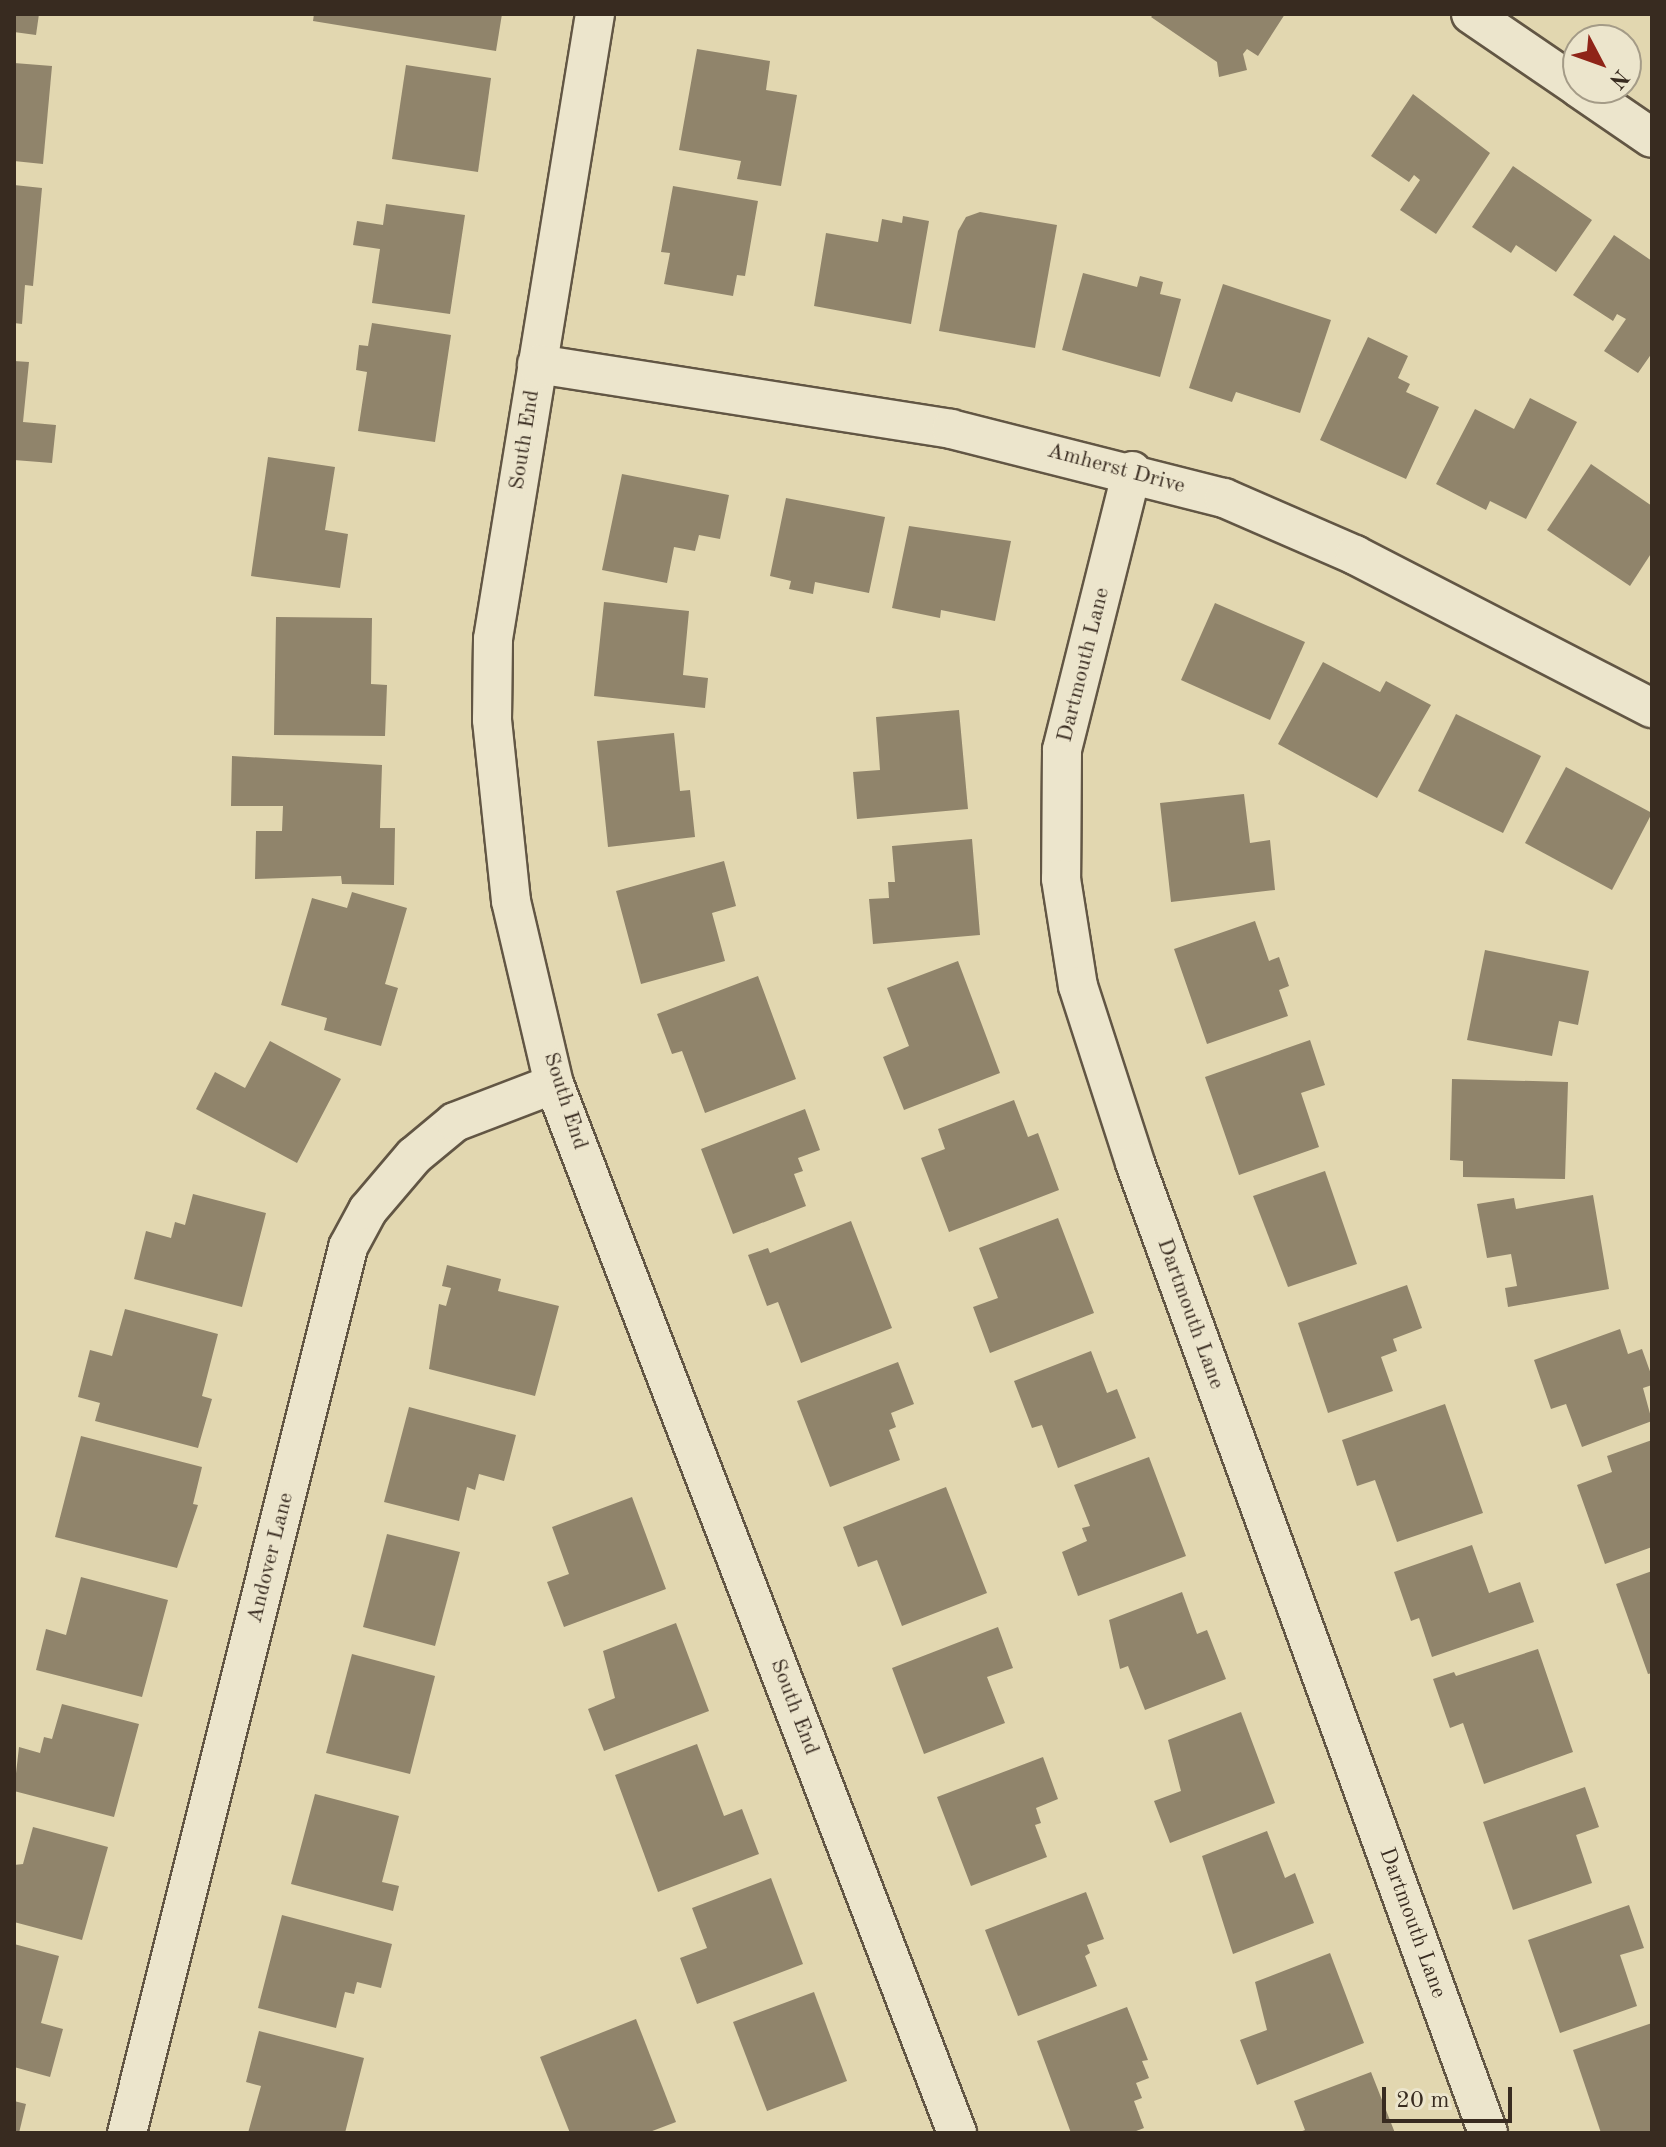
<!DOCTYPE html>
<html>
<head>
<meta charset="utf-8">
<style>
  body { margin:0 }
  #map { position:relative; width:1666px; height:2147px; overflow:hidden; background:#e2d7b0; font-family:"Old Standard TT",serif }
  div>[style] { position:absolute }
  .building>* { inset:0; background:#90846b }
  .roads { filter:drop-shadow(2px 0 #625644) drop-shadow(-2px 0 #625644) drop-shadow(0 2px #625644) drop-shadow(0 -2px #625644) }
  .minor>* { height:38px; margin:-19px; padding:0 19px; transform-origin:19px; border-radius:19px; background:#ece5cc }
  span { translate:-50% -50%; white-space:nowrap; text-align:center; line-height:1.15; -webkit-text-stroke:7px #ece5cc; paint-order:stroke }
  .street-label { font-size:22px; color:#382b20 }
  .frame { position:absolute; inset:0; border:16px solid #382b20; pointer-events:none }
  .north { position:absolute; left:1562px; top:24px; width:80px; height:80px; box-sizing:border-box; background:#ece5cc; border:2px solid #a49b87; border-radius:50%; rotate:131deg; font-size:22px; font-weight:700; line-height:32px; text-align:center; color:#382b20 }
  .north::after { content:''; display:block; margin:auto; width:28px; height:36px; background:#8f2418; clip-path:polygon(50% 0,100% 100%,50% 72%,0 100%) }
  .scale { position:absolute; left:1382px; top:2087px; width:130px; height:36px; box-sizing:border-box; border:4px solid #382b20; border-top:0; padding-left:10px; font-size:24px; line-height:28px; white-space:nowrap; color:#382b20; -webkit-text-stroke:6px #ece5cc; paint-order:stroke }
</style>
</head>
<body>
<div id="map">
  <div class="building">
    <i style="clip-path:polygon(14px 14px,39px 14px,36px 35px,14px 32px)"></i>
    <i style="clip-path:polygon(314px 14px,502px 14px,496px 51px,313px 21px)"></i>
    <i style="clip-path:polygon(1154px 14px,1285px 14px,1258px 56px,1247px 49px,1243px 54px,1247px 70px,1219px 77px,1217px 62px,1151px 17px)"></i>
    <i style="clip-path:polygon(697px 49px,770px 61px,766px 90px,797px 95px,781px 186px,737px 179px,741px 161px,679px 150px)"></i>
    <i style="clip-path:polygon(14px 63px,52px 66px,43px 164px,14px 161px)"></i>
    <i style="clip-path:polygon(406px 65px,491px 78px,478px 172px,392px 159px)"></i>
    <i style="clip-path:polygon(1413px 94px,1490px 153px,1436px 234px,1400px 210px,1420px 180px,1414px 175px,1409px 182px,1371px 156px)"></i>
    <i style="clip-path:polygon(1513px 166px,1592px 220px,1556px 272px,1516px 245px,1511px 253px,1472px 227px)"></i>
    <i style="clip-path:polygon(14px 185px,42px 188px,33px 286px,25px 285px,22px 324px,14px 323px)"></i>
    <i style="clip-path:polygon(673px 186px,758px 201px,745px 276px,737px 275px,733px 296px,664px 284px,670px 253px,661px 252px)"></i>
    <i style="clip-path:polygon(386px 204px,465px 215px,450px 314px,372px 303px,380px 249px,353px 245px,357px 221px,383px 225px)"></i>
    <i style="clip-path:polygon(980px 212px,1057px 225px,1035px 348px,939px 331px,958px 231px,966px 217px)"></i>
    <i style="clip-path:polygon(903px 216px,929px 221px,911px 324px,814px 306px,826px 233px,878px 242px,882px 219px,902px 223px)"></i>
    <i style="clip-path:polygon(1614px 235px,1652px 261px,1652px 353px,1638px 373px,1604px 351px,1626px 319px,1617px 314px,1613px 321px,1573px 295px)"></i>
    <i style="clip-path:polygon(1083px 273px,1137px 287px,1140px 276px,1163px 282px,1160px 294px,1181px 299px,1160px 377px,1062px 350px)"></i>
    <i style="clip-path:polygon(1223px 284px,1331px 320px,1300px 413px,1236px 392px,1232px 402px,1189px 388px)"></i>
    <i style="clip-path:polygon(372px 323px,451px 335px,435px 442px,358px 431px,367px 372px,356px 370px,359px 345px,368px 346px)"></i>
    <i style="clip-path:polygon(1368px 337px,1408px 356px,1398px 378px,1410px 384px,1406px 392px,1439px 407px,1406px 479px,1320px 440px)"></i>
    <i style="clip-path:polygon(14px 361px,29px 362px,23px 422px,56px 425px,52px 463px,14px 460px)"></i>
    <i style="clip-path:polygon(1530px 398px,1577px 422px,1526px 519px,1490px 501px,1486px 510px,1436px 484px,1475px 409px,1514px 429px)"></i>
    <i style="clip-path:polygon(268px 457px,335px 467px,325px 530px,348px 534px,340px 588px,251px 576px)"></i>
    <i style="clip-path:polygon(1591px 464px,1652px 506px,1652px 552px,1630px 586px,1547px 530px)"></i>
    <i style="clip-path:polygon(622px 474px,729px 495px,720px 539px,699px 535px,695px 551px,674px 547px,667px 583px,602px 570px)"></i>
    <i style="clip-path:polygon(786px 498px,885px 517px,869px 593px,815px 582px,813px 594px,789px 589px,791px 581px,770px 576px)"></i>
    <i style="clip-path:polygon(909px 526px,1011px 541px,995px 621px,941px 610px,940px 618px,892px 608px)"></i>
    <i style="clip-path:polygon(604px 602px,689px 611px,683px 675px,708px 678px,705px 708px,594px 696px)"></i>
    <i style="clip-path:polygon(1215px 603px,1305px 642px,1270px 720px,1181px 680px)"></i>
    <i style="clip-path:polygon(276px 617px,372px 618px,371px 684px,387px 685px,385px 736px,274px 735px)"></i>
    <i style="clip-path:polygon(1323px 662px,1380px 692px,1386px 681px,1431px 705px,1377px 798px,1278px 744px)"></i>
    <i style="clip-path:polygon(959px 710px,968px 809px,857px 819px,853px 772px,880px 770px,876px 717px)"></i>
    <i style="clip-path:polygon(1456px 714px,1541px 756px,1503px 833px,1418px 791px)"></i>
    <i style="clip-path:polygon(674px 733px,680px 791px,690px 790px,695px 837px,608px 847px,597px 741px)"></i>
    <i style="clip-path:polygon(232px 756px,382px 765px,380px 828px,395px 828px,394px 885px,342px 884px,341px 876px,255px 879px,256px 831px,282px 831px,283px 806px,231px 806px)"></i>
    <i style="clip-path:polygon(1566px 767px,1652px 813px,1612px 890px,1525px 843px)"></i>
    <i style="clip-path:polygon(1244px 794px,1250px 843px,1270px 840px,1275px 890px,1171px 902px,1160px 803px)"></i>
    <i style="clip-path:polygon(972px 839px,980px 935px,873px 944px,869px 899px,889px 898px,888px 882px,895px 882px,892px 846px)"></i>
    <i style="clip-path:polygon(724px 861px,736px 906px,712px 913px,725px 961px,641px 984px,616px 891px)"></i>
    <i style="clip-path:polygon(352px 892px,407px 908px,385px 984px,398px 988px,381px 1046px,324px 1030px,327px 1018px,281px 1005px,312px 898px,347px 908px)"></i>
    <i style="clip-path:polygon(1255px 921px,1269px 961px,1279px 957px,1289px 986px,1279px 990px,1288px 1016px,1207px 1044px,1174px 949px)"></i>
    <i style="clip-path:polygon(1485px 950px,1589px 971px,1578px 1025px,1559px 1021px,1552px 1056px,1467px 1040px)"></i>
    <i style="clip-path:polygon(958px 961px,1000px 1073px,904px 1110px,883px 1057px,909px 1046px,887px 988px)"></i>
    <i style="clip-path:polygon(758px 976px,796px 1079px,705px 1113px,682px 1051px,672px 1054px,657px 1014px)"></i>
    <i style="clip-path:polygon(1310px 1040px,1325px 1085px,1301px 1093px,1319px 1147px,1239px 1175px,1205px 1077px)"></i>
    <i style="clip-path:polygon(270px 1041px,341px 1079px,297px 1163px,196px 1109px,215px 1072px,245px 1088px)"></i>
    <i style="clip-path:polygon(1452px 1079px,1568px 1082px,1565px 1179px,1463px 1177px,1463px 1161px,1450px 1160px)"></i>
    <i style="clip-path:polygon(1014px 1100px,1028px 1137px,1038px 1133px,1059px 1190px,949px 1232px,921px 1158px,945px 1149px,938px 1129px)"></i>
    <i style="clip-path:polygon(805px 1109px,820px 1150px,798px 1158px,803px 1171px,794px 1174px,806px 1206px,733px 1234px,701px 1149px)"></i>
    <i style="clip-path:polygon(1325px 1171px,1357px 1264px,1288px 1287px,1253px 1196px)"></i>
    <i style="clip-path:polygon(193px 1194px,266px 1213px,242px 1307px,134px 1279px,146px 1231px,171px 1238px,175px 1222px,185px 1225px)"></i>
    <i style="clip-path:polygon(1593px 1195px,1609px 1289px,1508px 1307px,1505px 1288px,1517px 1286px,1511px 1254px,1487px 1258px,1477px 1204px,1514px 1198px,1516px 1209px)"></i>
    <i style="clip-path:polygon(1058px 1218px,1094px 1313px,990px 1353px,973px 1307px,998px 1298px,979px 1248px)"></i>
    <i style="clip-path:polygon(851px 1221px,892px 1328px,801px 1363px,778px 1302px,767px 1306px,748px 1255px,768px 1248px,770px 1253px)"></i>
    <i style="clip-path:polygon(447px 1265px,501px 1279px,498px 1291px,559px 1306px,535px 1396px,429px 1369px,439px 1304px,446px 1306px,451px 1288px,442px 1286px)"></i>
    <i style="clip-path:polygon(1407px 1285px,1422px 1328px,1393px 1339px,1397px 1351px,1381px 1357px,1393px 1391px,1328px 1413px,1298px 1323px)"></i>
    <i style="clip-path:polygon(125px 1309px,218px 1334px,202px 1396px,212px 1399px,198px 1448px,95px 1421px,100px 1403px,78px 1397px,90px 1350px,112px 1356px)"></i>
    <i style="clip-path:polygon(1620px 1329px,1628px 1354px,1642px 1349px,1652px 1377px,1652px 1385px,1643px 1388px,1652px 1421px,1582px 1447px,1566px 1404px,1551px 1409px,1534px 1360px)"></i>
    <i style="clip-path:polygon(1091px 1351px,1107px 1393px,1117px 1389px,1136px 1438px,1058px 1468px,1042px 1425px,1032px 1428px,1014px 1381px)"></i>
    <i style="clip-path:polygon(898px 1362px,914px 1404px,891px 1413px,896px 1427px,889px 1430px,900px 1460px,830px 1487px,797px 1401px)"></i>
    <i style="clip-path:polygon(1445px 1404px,1483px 1513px,1397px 1542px,1375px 1480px,1357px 1486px,1342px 1440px)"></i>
    <i style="clip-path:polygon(409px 1407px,516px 1435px,504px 1481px,479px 1474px,475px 1490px,467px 1487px,459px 1521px,384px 1502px)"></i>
    <i style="clip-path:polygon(81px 1436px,202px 1467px,193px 1504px,198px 1505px,177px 1568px,55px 1537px)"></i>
    <i style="clip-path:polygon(1652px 1440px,1652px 1547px,1605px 1564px,1577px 1485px,1612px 1472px,1607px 1456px)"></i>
    <i style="clip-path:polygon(1149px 1457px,1186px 1556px,1078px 1596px,1062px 1552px,1087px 1541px,1082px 1528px,1090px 1526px,1074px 1485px)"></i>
    <i style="clip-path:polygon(946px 1487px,987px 1593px,902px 1626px,877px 1560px,858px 1567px,843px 1527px)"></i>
    <i style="clip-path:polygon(632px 1497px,666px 1589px,564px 1627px,547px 1582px,569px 1574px,552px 1527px)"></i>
    <i style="clip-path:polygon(387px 1534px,460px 1552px,435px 1646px,363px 1627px)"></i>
    <i style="clip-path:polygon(1472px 1545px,1489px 1593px,1520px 1582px,1534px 1622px,1432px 1657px,1419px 1618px,1411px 1621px,1394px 1572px)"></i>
    <i style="clip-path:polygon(1652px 1571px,1652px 1673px,1648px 1674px,1616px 1584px)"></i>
    <i style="clip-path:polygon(81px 1577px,168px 1600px,142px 1697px,36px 1670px,46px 1629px,66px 1635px)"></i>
    <i style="clip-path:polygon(1182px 1592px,1197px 1634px,1207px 1630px,1226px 1679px,1145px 1710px,1128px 1666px,1120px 1669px,1109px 1620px)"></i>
    <i style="clip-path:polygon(676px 1623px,709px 1711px,604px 1751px,588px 1709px,615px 1698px,603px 1651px)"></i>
    <i style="clip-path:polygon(998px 1627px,1013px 1668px,987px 1677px,1005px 1723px,924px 1754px,892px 1668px)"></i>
    <i style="clip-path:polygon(1538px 1649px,1573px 1752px,1484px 1784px,1463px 1723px,1450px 1728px,1433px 1679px,1454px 1672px,1456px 1676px)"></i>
    <i style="clip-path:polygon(352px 1654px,435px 1676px,410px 1774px,326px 1753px)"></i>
    <i style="clip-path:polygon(62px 1704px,139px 1724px,114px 1817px,14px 1791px,19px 1747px,40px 1753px,44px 1737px,52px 1739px)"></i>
    <i style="clip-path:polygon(1241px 1712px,1275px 1803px,1170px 1843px,1154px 1801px,1181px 1791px,1168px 1740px)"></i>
    <i style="clip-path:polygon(697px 1744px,724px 1816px,742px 1809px,759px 1854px,658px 1892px,615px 1775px)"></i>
    <i style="clip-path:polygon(1043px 1757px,1058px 1799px,1036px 1808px,1041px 1823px,1035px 1825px,1047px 1857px,971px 1886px,937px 1797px)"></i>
    <i style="clip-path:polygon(1585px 1787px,1599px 1827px,1576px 1835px,1592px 1883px,1513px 1910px,1483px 1822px)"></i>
    <i style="clip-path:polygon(315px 1794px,399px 1816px,382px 1882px,399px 1886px,393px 1911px,291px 1884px)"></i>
    <i style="clip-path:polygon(33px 1827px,108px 1847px,82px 1940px,14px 1922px,14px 1865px,23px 1864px)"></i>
    <i style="clip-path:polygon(1267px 1831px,1285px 1878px,1295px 1873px,1314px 1923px,1233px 1954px,1202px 1856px)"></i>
    <i style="clip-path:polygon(771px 1878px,803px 1964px,697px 2004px,680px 1958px,707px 1948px,692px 1908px)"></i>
    <i style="clip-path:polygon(1086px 1892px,1104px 1939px,1087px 1945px,1090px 1953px,1085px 1956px,1097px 1986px,1018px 2016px,985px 1930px)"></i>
    <i style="clip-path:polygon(1629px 1905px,1644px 1948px,1620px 1955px,1637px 2006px,1560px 2033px,1528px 1940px)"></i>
    <i style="clip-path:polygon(282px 1915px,392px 1944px,381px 1988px,357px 1982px,354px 1994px,345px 1992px,336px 2028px,258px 2008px)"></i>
    <i style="clip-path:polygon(14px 1944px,59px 1956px,41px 2023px,63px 2029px,50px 2077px,14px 2067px)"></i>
    <i style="clip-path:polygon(1330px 1953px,1364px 2043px,1257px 2085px,1240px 2040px,1267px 2030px,1255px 1982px)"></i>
    <i style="clip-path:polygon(814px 1992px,847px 2081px,767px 2111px,733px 2022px)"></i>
    <i style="clip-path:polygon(1127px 2007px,1148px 2060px,1142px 2061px,1149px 2078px,1136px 2083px,1142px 2098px,1134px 2101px,1144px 2128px,1131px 2133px,1071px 2133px,1037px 2041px)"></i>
    <i style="clip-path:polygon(636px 2019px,676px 2122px,647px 2133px,570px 2133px,540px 2057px)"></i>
    <i style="clip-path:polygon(1652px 2023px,1652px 2133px,1601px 2133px,1573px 2050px)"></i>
    <i style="clip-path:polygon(259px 2031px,364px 2058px,345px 2133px,248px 2133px,261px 2086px,246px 2082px)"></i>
    <i style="clip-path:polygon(1371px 2072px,1395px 2133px,1297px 2133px,1305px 2130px,1294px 2101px)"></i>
    <i style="clip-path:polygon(14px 2101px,26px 2104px,19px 2133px,14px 2133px)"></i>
  </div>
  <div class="roads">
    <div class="minor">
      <i style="left:595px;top:14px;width:633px;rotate:99.27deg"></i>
      <i style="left:493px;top:639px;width:81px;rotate:90.7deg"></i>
      <i style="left:492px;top:720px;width:182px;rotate:84deg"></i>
      <i style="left:511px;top:901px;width:188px;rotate:76.8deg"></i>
      <i style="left:554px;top:1084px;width:1124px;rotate:68.98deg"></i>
      <i style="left:1471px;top:14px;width:130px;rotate:34.3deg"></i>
      <i style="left:1579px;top:88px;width:88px;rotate:34.4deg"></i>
      <i style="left:537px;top:364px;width:419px;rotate:8.9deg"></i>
      <i style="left:951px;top:429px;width:282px;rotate:14.2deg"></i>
      <i style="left:1224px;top:498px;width:143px;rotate:23.5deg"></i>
      <i style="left:1355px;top:555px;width:334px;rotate:27.3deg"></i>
      <i style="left:1132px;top:471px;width:288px;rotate:104.1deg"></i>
      <i style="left:1062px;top:750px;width:129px;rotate:90.4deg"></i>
      <i style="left:1061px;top:879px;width:108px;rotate:81deg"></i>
      <i style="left:1078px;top:986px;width:186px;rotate:72.1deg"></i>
      <i style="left:1135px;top:1163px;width:1032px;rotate:70deg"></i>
      <i style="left:127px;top:2133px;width:913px;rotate:-75.99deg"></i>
      <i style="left:348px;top:1247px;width:42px;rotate:-61.6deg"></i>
      <i style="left:368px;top:1210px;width:71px;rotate:-49.6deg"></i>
      <i style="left:414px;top:1156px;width:53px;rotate:-39.7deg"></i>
      <i style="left:455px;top:1122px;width:106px;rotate:-21deg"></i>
    </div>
  </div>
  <div class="street-label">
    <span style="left:525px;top:440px;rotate:-81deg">South End</span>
    <span style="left:1116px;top:469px;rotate:15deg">Amherst Drive</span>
    <span style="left:1084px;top:665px;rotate:-76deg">Dartmouth Lane</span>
    <span style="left:565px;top:1101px;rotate:72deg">South End</span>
    <span style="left:1190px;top:1314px;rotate:70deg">Dartmouth Lane</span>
    <span style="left:271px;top:1558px;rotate:-76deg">Andover Lane</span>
    <span style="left:794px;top:1707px;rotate:69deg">South End</span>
    <span style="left:1412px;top:1923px;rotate:70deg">Dartmouth Lane</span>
  </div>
  <div class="frame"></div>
  <div class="north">N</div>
  <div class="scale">20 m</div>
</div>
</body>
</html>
